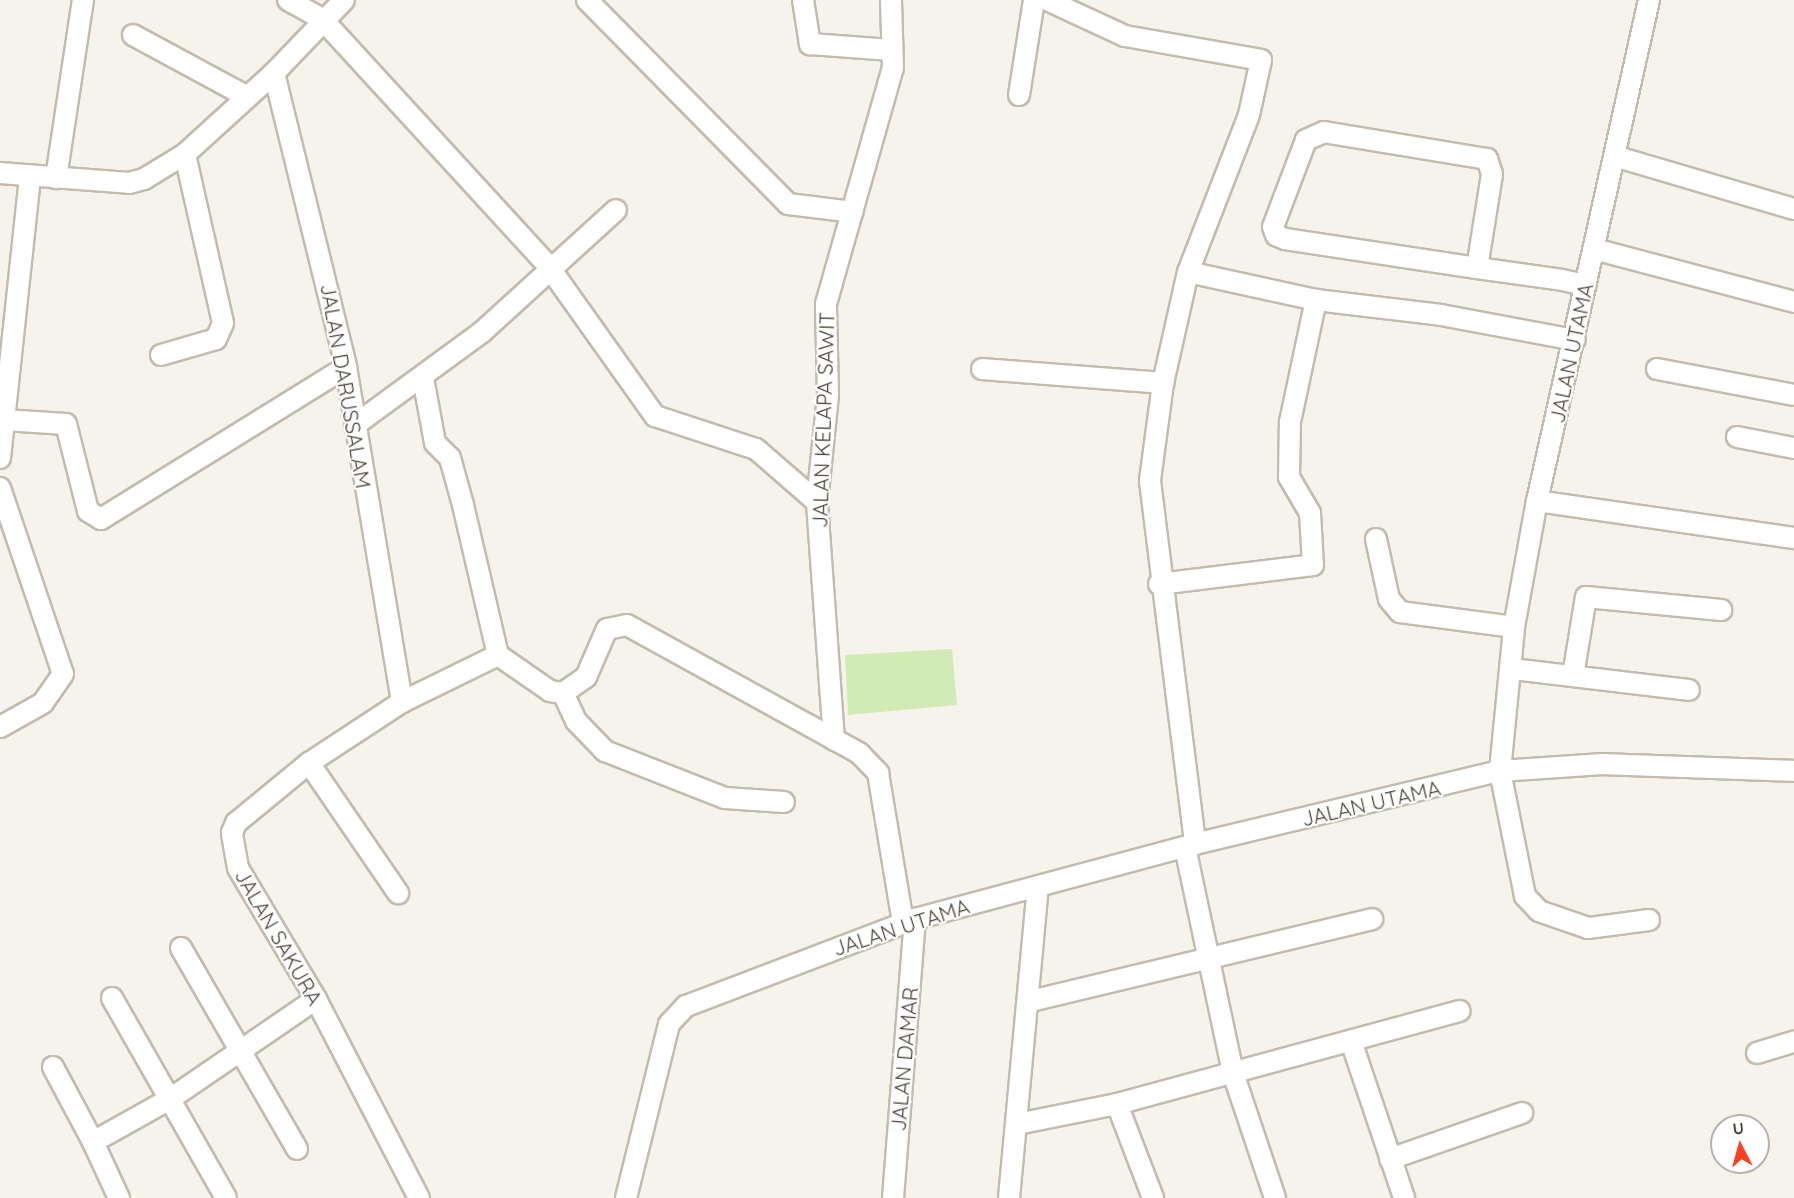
<!DOCTYPE html>
<html>
<head>
<meta charset="utf-8">
<style>
  body { margin:0 }
  #map { position:relative; width:1794px; height:1198px; overflow:hidden; background:#f6f3ec; font-family:Quicksand,sans-serif }
  div>[style] { position:absolute }
  .green>* { inset:0; background:#d2eab5 }
  .roads { filter:drop-shadow(2px 0 #c2bbae) drop-shadow(-2px 0 #c2bbae) drop-shadow(0 2px #c2bbae) drop-shadow(0 -2px #c2bbae) }
  .minor>* { height:20px; margin:-10px; padding:0 10px; transform-origin:10px; border-radius:10px; background:#fff }
  span { translate:-50% -50%; white-space:nowrap; text-align:center; line-height:1.15; -webkit-text-stroke:4.5px #fff; paint-order:stroke }
  .street-label { font-size:21px; color:#4b4439 }
  .north { position:absolute; left:1710px; top:1114px; width:60px; height:60px; box-sizing:border-box; background:#fff; border:2px solid #b7b4b0; border-radius:50%; rotate:354deg; font-size:16px; font-weight:700; line-height:24px; text-align:center; color:#4b4439 }
  .north::after { content:''; display:block; margin:auto; width:21px; height:27px; background:#fc3f1d; clip-path:polygon(50% 0,100% 100%,50% 72%,0 100%) }
</style>
</head>
<body>
<div id="map">
  <div class="green">
    <i style="clip-path:polygon(952px 649px,957px 705px,848px 715px,845px 655px)"></i>
  </div>
  <div class="roads">
    <div class="minor">
      <i style="left:288px;top:0;width:39px;rotate:29deg"></i>
      <i style="left:322px;top:19px;width:336px;rotate:47.5deg"></i>
      <i style="left:549px;top:267px;width:183px;rotate:54.6deg"></i>
      <i style="left:655px;top:416px;width:106px;rotate:18.1deg"></i>
      <i style="left:756px;top:449px;width:81px;rotate:41deg"></i>
      <i style="left:587px;top:0;width:286px;rotate:45.4deg"></i>
      <i style="left:788px;top:204px;width:65px;rotate:7deg"></i>
      <i style="left:803px;top:0;width:45px;rotate:81deg"></i>
      <i style="left:810px;top:44px;width:82px;rotate:4.2deg"></i>
      <i style="left:1047px;top:0;width:86px;rotate:24.8deg"></i>
      <i style="left:1125px;top:36px;width:138px;rotate:10deg"></i>
      <i style="left:1261px;top:60px;width:56px;rotate:102.3deg"></i>
      <i style="left:1249px;top:115px;width:168px;rotate:111.2deg"></i>
      <i style="left:1188px;top:272px;width:114px;rotate:102.7deg"></i>
      <i style="left:1163px;top:383px;width:99px;rotate:97.6deg"></i>
      <i style="left:1150px;top:481px;width:366px;rotate:82.9deg"></i>
      <i style="left:133px;top:35px;width:128px;rotate:28.4deg"></i>
      <i style="left:274px;top:73px;width:303px;rotate:76.2deg"></i>
      <i style="left:346px;top:367px;width:340px;rotate:80.5deg"></i>
      <i style="left:1019px;top:95px;width:96px;rotate:-81deg"></i>
      <i style="left:1614px;top:156px;width:188px;rotate:16.4deg"></i>
      <i style="left:0;top:173px;width:129px;rotate:4.4deg"></i>
      <i style="left:129px;top:183px;width:16px;rotate:-15deg"></i>
      <i style="left:144px;top:179px;width:48px;rotate:-31.4deg"></i>
      <i style="left:185px;top:154px;width:120px;rotate:-42.3deg"></i>
      <i style="left:274px;top:73px;width:101px;rotate:-46.2deg"></i>
      <i style="left:56px;top:178px;width:180px;rotate:-81.4deg"></i>
      <i style="left:1594px;top:249px;width:207px;rotate:14.8deg"></i>
      <i style="left:1477px;top:268px;width:95px;rotate:-80.9deg"></i>
      <i style="left:1492px;top:174px;width:16px;rotate:-108deg"></i>
      <i style="left:1487px;top:159px;width:165px;rotate:-170.6deg"></i>
      <i style="left:1324px;top:132px;width:20px;rotate:156deg"></i>
      <i style="left:1306px;top:140px;width:93px;rotate:110.8deg"></i>
      <i style="left:1273px;top:227px;width:9px;rotate:69deg"></i>
      <i style="left:1276px;top:235px;width:10px;rotate:24deg"></i>
      <i style="left:1285px;top:239px;width:194px;rotate:8.6deg"></i>
      <i style="left:1477px;top:268px;width:86px;rotate:8deg"></i>
      <i style="left:1562px;top:280px;width:24px;rotate:12deg"></i>
      <i style="left:1188px;top:272px;width:131px;rotate:12.3deg"></i>
      <i style="left:1316px;top:300px;width:126px;rotate:6.8deg"></i>
      <i style="left:1441px;top:315px;width:136px;rotate:10.6deg"></i>
      <i style="left:161px;top:355px;width:57px;rotate:-16.2deg"></i>
      <i style="left:216px;top:339px;width:17px;rotate:-66deg"></i>
      <i style="left:223px;top:323px;width:173px;rotate:-102.7deg"></i>
      <i style="left:982px;top:369px;width:182px;rotate:4.4deg"></i>
      <i style="left:1657px;top:369px;width:139px;rotate:10.7deg"></i>
      <i style="left:423px;top:378px;width:66px;rotate:79.5deg"></i>
      <i style="left:435px;top:443px;width:21px;rotate:45deg"></i>
      <i style="left:450px;top:458px;width:49px;rotate:74.5deg"></i>
      <i style="left:463px;top:505px;width:154px;rotate:76.9deg"></i>
      <i style="left:498px;top:655px;width:63px;rotate:34.7deg"></i>
      <i style="left:550px;top:691px;width:13px;rotate:9deg"></i>
      <i style="left:563px;top:693px;width:28px;rotate:-35deg"></i>
      <i style="left:586px;top:677px;width:52px;rotate:-66.4deg"></i>
      <i style="left:607px;top:629px;width:20px;rotate:-11deg"></i>
      <i style="left:627px;top:625px;width:265px;rotate:28.9deg"></i>
      <i style="left:859px;top:753px;width:28px;rotate:46deg"></i>
      <i style="left:878px;top:773px;width:152px;rotate:80.5deg"></i>
      <i style="left:4px;top:420px;width:62px;rotate:3.7deg"></i>
      <i style="left:66px;top:424px;width:90px;rotate:75.8deg"></i>
      <i style="left:88px;top:511px;width:15px;rotate:32deg"></i>
      <i style="left:101px;top:519px;width:288px;rotate:-31.8deg"></i>
      <i style="left:355px;top:425px;width:157px;rotate:-36.2deg"></i>
      <i style="left:482px;top:332px;width:181px;rotate:-42.3deg"></i>
      <i style="left:1737px;top:437px;width:58px;rotate:10.9deg"></i>
      <i style="left:0;top:458px;width:284px;rotate:-83.9deg"></i>
      <i style="left:0;top:488px;width:196px;rotate:71.3deg"></i>
      <i style="left:63px;top:674px;width:35px;rotate:125deg"></i>
      <i style="left:43px;top:703px;width:49px;rotate:150.8deg"></i>
      <i style="left:1537px;top:501px;width:260px;rotate:8.2deg"></i>
      <i style="left:1376px;top:539px;width:61px;rotate:77.8deg"></i>
      <i style="left:1389px;top:599px;width:17px;rotate:50deg"></i>
      <i style="left:1400px;top:612px;width:115px;rotate:7.5deg"></i>
      <i style="left:1159px;top:584px;width:155px;rotate:-7deg"></i>
      <i style="left:1313px;top:565px;width:52px;rotate:-93.3deg"></i>
      <i style="left:1310px;top:513px;width:42px;rotate:-120.3deg"></i>
      <i style="left:1289px;top:477px;width:55px;rotate:-89deg"></i>
      <i style="left:1290px;top:422px;width:125px;rotate:-78deg"></i>
      <i style="left:1513px;top:669px;width:177px;rotate:6.8deg"></i>
      <i style="left:1573px;top:676px;width:80px;rotate:-80.7deg"></i>
      <i style="left:1586px;top:597px;width:136px;rotate:5.5deg"></i>
      <i style="left:563px;top:693px;width:31px;rotate:65deg"></i>
      <i style="left:576px;top:721px;width:42px;rotate:46deg"></i>
      <i style="left:605px;top:751px;width:129px;rotate:21.4deg"></i>
      <i style="left:725px;top:798px;width:59px;rotate:3.9deg"></i>
      <i style="left:834px;top:740px;width:239px;rotate:-94.1deg"></i>
      <i style="left:817px;top:502px;width:108px;rotate:-84.1deg"></i>
      <i style="left:828px;top:395px;width:91px;rotate:-91.3deg"></i>
      <i style="left:826px;top:304px;width:245px;rotate:-74.2deg"></i>
      <i style="left:893px;top:68px;width:68px;rotate:-91.7deg"></i>
      <i style="left:309px;top:763px;width:158px;rotate:55.6deg"></i>
      <i style="left:1185px;top:847px;width:231px;rotate:78deg"></i>
      <i style="left:1233px;top:1073px;width:132px;rotate:71.4deg"></i>
      <i style="left:1649px;top:920px;width:62px;rotate:172.5deg"></i>
      <i style="left:1588px;top:928px;width:52px;rotate:-160.9deg"></i>
      <i style="left:1539px;top:911px;width:21px;rotate:-133deg"></i>
      <i style="left:1525px;top:896px;width:127px;rotate:-101.3deg"></i>
      <i style="left:1500px;top:771px;width:103px;rotate:-3.9deg"></i>
      <i style="left:1603px;top:764px;width:191px;rotate:2.1deg"></i>
      <i style="left:181px;top:948px;width:232px;rotate:60deg"></i>
      <i style="left:112px;top:998px;width:230px;rotate:60.3deg"></i>
      <i style="left:1031px;top:1001px;width:351px;rotate:-13.5deg"></i>
      <i style="left:1351px;top:1041px;width:166px;rotate:71.3deg"></i>
      <i style="left:1757px;top:1053px;width:39px;rotate:-17deg"></i>
      <i style="left:53px;top:1067px;width:85px;rotate:61.9deg"></i>
      <i style="left:93px;top:1142px;width:88px;rotate:-29.2deg"></i>
      <i style="left:170px;top:1099px;width:177px;rotate:-34.4deg"></i>
      <i style="left:1117px;top:1104px;width:101px;rotate:69deg"></i>
      <i style="left:1017px;top:1124px;width:102px;rotate:-11.3deg"></i>
      <i style="left:1117px;top:1104px;width:355px;rotate:-15.2deg"></i>
      <i style="left:93px;top:1142px;width:62px;rotate:65.1deg"></i>
      <i style="left:1390px;top:1159px;width:140px;rotate:-19.2deg"></i>
      <i style="left:419px;top:1198px;width:224px;rotate:-117.4deg"></i>
      <i style="left:316px;top:999px;width:152px;rotate:-120.8deg"></i>
      <i style="left:238px;top:868px;width:36px;rotate:-100deg"></i>
      <i style="left:232px;top:833px;width:11px;rotate:-68deg"></i>
      <i style="left:236px;top:823px;width:94px;rotate:-39.4deg"></i>
      <i style="left:309px;top:763px;width:111px;rotate:-33.3deg"></i>
      <i style="left:402px;top:702px;width:107px;rotate:-26.1deg"></i>
      <i style="left:626px;top:1198px;width:179px;rotate:-76.1deg"></i>
      <i style="left:669px;top:1024px;width:25px;rotate:-47deg"></i>
      <i style="left:686px;top:1006px;width:245px;rotate:-20.8deg"></i>
      <i style="left:915px;top:919px;width:290px;rotate:-15deg"></i>
      <i style="left:1195px;top:844px;width:314px;rotate:-13.5deg"></i>
      <i style="left:1500px;top:771px;width:145px;rotate:-84.4deg"></i>
      <i style="left:1514px;top:627px;width:128px;rotate:-79.7deg"></i>
      <i style="left:1537px;top:501px;width:513px;rotate:-77.4deg"></i>
      <i style="left:893px;top:1198px;width:280px;rotate:-85.5deg"></i>
      <i style="left:1009px;top:1198px;width:312px;rotate:-84.7deg"></i>
    </div>
  </div>
  <div class="street-label">
    <span style="left:1571px;top:353px;rotate:-78deg">JALAN UTAMA</span>
    <span style="left:346px;top:386px;rotate:80deg">JALAN DARUSSALAM</span>
    <span style="left:823px;top:420px;rotate:-88deg">JALAN KELAPA SAWIT</span>
    <span style="left:1371px;top:803px;rotate:-13deg">JALAN UTAMA</span>
    <span style="left:901px;top:927px;rotate:-18deg">JALAN UTAMA</span>
    <span style="left:279px;top:937px;rotate:60deg">JALAN SAKURA</span>
    <span style="left:904px;top:1059px;rotate:-85deg">JALAN DAMAR</span>
  </div>
  <div class="north">U</div>
</div>
</body>
</html>
